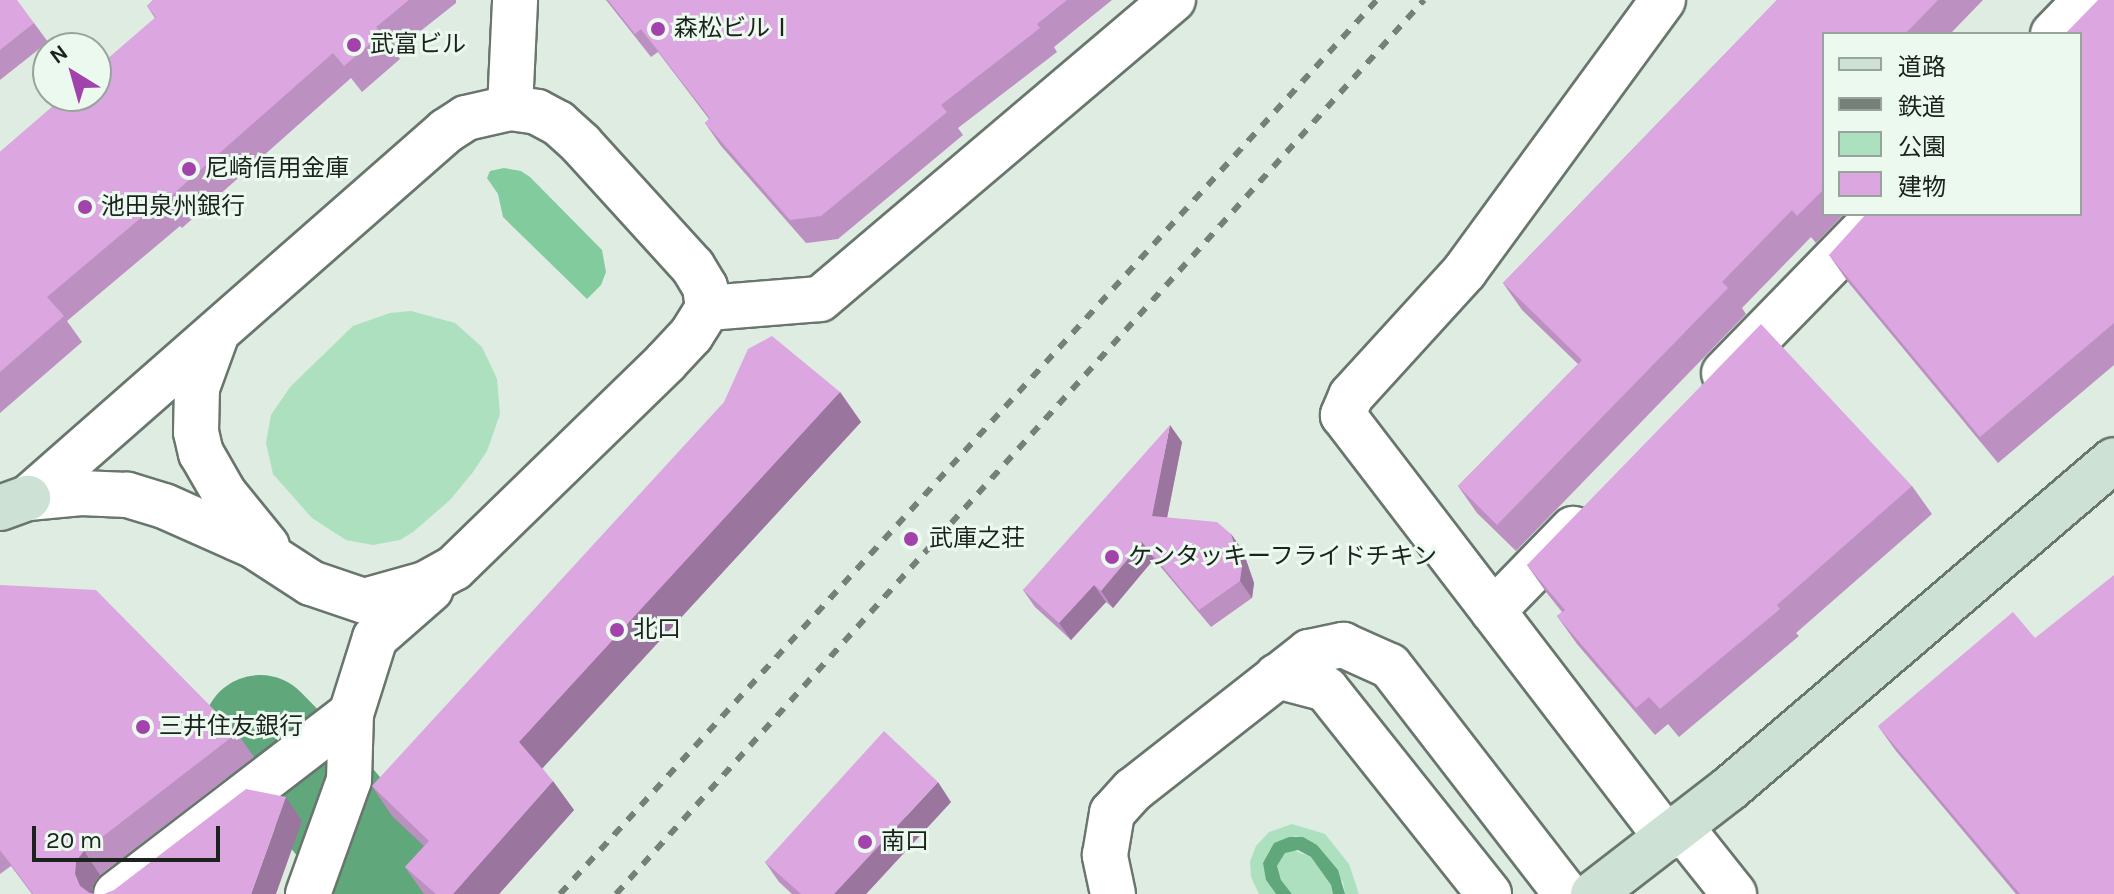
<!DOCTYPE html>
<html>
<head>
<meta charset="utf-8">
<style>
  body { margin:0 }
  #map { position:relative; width:2114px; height:894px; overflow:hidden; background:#deece2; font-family:Karla,"Noto Sans JP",sans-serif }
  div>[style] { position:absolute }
  .green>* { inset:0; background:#ade0be }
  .forest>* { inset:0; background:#82cb9c }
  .water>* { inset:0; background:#60a87b }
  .river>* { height:114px; margin:-57px; padding:0 57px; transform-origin:57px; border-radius:57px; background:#60a87b }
  .roads { filter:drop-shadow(2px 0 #69766d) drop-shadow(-2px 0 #69766d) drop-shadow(0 2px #69766d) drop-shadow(0 -2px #69766d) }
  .street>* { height:44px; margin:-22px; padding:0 22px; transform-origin:22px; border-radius:22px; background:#fff }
  .secondary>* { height:44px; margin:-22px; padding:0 22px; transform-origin:22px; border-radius:22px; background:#cde2d5 }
  .rail>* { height:6px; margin-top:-3px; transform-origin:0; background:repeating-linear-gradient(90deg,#768079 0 10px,transparent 0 20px) }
  .wall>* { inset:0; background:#bd90c2 }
  .shaded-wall>* { inset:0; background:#9a759e }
  .building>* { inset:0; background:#dca7e1 }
  .dots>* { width:22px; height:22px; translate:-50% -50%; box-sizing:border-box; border:4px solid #ebf9ef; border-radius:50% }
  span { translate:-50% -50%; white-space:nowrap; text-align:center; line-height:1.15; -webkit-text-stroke:6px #ebf9ef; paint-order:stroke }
  .poi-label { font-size:24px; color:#1c221e }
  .left { translate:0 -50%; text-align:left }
  .legend { position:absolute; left:1822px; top:32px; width:260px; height:184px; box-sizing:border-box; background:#ebf9ef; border:2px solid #98a39b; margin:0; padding:10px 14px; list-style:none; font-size:24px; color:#1c221e }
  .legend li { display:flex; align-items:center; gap:16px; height:40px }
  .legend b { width:40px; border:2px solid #98a39b }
  .north { position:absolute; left:32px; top:32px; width:80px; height:80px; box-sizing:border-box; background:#ebf9ef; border:2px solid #98a39b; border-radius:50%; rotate:323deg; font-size:22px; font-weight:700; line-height:32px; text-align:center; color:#1c221e }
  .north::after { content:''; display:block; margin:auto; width:28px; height:36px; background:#a243ac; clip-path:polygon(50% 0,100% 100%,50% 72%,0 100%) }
  .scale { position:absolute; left:32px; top:826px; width:188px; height:36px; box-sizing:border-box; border:4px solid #1c221e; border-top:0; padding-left:10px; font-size:24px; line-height:28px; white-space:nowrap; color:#1c221e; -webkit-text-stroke:6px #ebf9ef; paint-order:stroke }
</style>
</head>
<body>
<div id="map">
  <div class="green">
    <i style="clip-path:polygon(411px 311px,455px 323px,482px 347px,497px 379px,500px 414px,487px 451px,473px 472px,450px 500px,413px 532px,400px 540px,373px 545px,346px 540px,312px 518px,273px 474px,266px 443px,271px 415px,290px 387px,353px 326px,390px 313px)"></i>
    <i style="clip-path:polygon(1292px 824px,1325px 834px,1349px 864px,1359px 894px,1345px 894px,1343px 882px,1317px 845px,1296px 836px,1274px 843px,1266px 880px,1276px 894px,1259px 894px,1251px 877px,1250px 861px,1256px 846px,1269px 832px)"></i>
    <i style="clip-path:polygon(1293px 850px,1311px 857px,1331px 885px,1333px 894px,1292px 894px,1281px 880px,1277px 866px,1285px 853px)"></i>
  </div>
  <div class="forest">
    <i style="clip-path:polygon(504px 168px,521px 171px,530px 177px,602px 250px,606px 272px,601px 285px,587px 299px,503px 217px,498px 194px,487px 178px,490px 171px)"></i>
  </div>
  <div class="water">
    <i style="clip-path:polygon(1289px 837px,1303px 837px,1317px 845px,1338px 870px,1345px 894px,1333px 894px,1331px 885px,1311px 857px,1298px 850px,1285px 853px,1277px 866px,1281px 880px,1292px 894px,1276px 894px,1266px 880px,1263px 863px,1274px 843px)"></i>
  </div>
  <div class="river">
    <i style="left:260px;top:732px;width:77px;rotate:45.5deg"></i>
    <i style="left:314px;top:787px;width:139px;rotate:50.2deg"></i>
  </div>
  <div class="roads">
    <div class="street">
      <i style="left:1663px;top:0;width:336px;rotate:126.2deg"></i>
      <i style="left:1465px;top:271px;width:169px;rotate:132.4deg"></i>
      <i style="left:1351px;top:396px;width:21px;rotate:113deg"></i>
      <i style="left:1343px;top:415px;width:533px;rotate:52.55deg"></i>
      <i style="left:2053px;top:34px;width:47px;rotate:-45.9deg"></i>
      <i style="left:510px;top:108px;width:27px;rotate:8deg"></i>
      <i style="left:537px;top:112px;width:24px;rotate:28deg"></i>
      <i style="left:558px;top:123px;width:31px;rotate:42deg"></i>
      <i style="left:581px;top:144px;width:166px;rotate:47.7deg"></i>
      <i style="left:693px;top:267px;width:23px;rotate:59deg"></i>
      <i style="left:705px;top:287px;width:21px;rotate:82deg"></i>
      <i style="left:708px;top:308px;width:32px;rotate:122deg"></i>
      <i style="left:691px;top:335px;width:37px;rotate:133deg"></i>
      <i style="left:666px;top:362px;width:296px;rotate:135.8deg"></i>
      <i style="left:454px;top:568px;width:33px;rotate:151deg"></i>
      <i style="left:425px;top:584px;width:63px;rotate:164.4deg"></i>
      <i style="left:364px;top:601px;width:56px;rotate:-161.2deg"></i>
      <i style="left:311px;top:583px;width:68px;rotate:-147deg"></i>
      <i style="left:254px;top:546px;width:98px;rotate:-156deg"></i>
      <i style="left:164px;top:506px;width:39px;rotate:-163deg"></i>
      <i style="left:127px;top:495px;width:46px;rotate:-177.5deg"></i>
      <i style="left:81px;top:493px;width:53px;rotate:174.6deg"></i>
      <i style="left:28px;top:498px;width:556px;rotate:-41.28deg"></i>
      <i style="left:446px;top:131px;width:24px;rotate:-33deg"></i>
      <i style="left:466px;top:118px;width:45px;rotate:-12.8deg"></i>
      <i style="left:510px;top:108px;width:108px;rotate:-87.3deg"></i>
      <i style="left:708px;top:308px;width:112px;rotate:-4.6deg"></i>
      <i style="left:820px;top:299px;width:463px;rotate:-40.3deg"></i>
      <i style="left:217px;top:333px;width:59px;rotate:110deg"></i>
      <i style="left:197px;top:388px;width:44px;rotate:91.3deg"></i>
      <i style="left:196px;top:432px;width:22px;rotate:77deg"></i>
      <i style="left:201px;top:453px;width:46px;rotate:60.1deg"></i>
      <i style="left:224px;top:493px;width:68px;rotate:50.9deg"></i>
      <i style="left:1724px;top:373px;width:222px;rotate:-45.7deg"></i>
      <i style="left:1493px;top:611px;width:115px;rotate:-45.7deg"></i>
      <i style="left:1277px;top:676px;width:51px;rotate:14.9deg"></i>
      <i style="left:1326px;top:689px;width:262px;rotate:51.5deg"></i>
      <i style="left:1680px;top:826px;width:87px;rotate:51.5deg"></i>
      <i style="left:116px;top:894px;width:296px;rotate:-37.5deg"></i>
      <i style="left:308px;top:894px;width:121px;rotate:-70.2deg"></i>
      <i style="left:349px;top:780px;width:66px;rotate:-88.3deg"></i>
      <i style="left:351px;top:714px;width:80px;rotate:-72.5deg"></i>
      <i style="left:375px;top:638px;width:74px;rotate:-41.2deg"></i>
      <i style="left:1113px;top:894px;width:40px;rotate:-102deg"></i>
      <i style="left:1105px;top:855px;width:43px;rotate:-80.5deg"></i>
      <i style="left:1112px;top:813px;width:31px;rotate:-48deg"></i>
      <i style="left:1133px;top:790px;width:224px;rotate:-38.1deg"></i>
      <i style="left:1309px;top:652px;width:35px;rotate:-12deg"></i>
      <i style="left:1343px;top:645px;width:51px;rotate:24.1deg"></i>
      <i style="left:1390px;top:666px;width:288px;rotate:52.3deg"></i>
    </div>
    <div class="secondary">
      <i style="left:0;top:508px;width:30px;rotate:-20deg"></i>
      <i style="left:1593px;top:894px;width:172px;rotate:-37.7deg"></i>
      <i style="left:1729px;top:789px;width:506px;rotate:-40.52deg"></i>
    </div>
  </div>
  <div class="rail">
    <i style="left:560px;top:894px;width:1211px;rotate:-47.58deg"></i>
    <i style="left:616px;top:894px;width:1205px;rotate:-47.89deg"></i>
  </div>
  <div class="wall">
    <i style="clip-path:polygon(0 0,34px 23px,48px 42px,0 80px)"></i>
    <i style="clip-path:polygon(153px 0,456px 0,456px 3px,394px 52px,400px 59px,362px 92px,351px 78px,182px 228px,180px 226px,67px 321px,82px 342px,0 413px,0 152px,155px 18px,147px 6px)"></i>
    <i style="clip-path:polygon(606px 0,1112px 0,1054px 47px,1057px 52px,958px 128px,963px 135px,838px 239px,806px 243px,721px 146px,705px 123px,709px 119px,658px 52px,651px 57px)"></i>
    <i style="clip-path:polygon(1777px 0,1983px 0,1950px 34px,1824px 34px,1824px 214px,1844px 214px,1816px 243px,1811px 237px,1742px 308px,1746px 314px,1516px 551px,1477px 513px,1458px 486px,1578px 364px,1522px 310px,1503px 283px)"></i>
    <i style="clip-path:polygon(2114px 0,2114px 365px,1998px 463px,1848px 282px,1829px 255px,2080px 214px)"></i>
    <i style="clip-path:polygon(840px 392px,861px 422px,542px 768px,574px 810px,499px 894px,424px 894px,405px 867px,424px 846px,392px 816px,372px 786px)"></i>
    <i style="clip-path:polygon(1182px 442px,1167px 518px,1231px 534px,1243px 551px,1254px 583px,1252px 598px,1211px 627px,1154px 559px,1113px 608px,1106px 602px,1071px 640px,1035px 607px,1023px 590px)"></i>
    <i style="clip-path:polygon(1912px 486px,1932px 514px,1796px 633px,1799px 636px,1679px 737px,1668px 724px,1655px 735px,1577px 644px,1557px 616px,1562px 612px,1546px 592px,1527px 565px)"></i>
    <i style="clip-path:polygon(0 585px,237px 733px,254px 757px,100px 875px,93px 885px,92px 893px,96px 894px,32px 894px,11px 866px,0 874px)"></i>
    <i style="clip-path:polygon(1878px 726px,2114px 894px,2016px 894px,1896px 751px)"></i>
    <i style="clip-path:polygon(951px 802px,866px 894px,792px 894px,779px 882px,765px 862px)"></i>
  </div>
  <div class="shaded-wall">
    <i style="clip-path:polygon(840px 392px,861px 422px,539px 772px,519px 742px)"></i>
    <i style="clip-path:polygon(1170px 425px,1182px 442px,1164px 533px,1152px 516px)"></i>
    <i style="clip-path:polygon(1231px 534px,1243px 551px,1254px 583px,1252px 598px,1240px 581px)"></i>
    <i style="clip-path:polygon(1142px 542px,1154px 559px,1113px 608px,1101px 591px)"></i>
    <i style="clip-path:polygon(1094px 585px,1106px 602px,1071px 640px,1059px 623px)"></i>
    <i style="clip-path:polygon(553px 781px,574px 810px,499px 894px,453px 894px)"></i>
    <i style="clip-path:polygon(938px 782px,951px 802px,866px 894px,834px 894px)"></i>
    <i style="clip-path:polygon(286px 797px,302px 821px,276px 894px,251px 894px)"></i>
    <i style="clip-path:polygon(84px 851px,100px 875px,93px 885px,92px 894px,80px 886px,75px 874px,76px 861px)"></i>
  </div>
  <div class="building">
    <i style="clip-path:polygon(0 0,17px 0,34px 23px,0 50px)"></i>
    <i style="clip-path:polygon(153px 0,409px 0,376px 27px,382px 34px,344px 66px,333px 53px,164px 202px,162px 200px,47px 297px,64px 316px,0 372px,0 152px,65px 96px,96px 96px,96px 69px,156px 17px,147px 6px)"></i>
    <i style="clip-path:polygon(608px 0,1067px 0,1037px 24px,1040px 28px,941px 105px,947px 112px,821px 216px,790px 220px,705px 123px,710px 118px,641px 29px,635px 34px)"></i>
    <i style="clip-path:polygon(1777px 0,1938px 0,1905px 34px,1824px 34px,1824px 189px,1797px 216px,1792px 210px,1722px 282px,1728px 288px,1497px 525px,1458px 486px,1582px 360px,1503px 283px)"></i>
    <i style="clip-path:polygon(2098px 0,2114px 0,2114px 323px,1980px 437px,1829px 255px,1866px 214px,2080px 214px,2080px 34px,2065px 34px)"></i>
    <i style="clip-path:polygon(1761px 324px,1912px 486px,1777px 605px,1780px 609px,1660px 709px,1649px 697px,1636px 708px,1557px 616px,1565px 610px,1527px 565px)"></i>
    <i style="clip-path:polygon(772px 336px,840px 392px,519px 742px,553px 781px,453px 894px,436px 894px,405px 867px,429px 841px,372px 786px,724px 402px,748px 349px)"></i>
    <i style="clip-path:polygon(1170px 425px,1152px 516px,1217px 522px,1231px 534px,1242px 566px,1240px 581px,1199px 610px,1142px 542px,1101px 591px,1094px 585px,1059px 623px,1023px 590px)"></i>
    <i style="clip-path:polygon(2114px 575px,2114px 894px,2020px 894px,1878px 726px,2013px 612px,2035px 638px)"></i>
    <i style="clip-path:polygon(0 585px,96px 590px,237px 733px,84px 851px,76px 861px,75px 874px,80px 886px,89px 893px,96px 894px,33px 894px,0 850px)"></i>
    <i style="clip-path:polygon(884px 731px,938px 782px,834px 894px,801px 894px,765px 862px)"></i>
    <i style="clip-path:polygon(246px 789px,286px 797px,251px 894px,104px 894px,114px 890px)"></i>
  </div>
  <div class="dots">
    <i style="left:658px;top:29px;background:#a243ac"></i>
    <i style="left:354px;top:45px;background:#a243ac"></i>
    <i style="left:189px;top:169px;background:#a243ac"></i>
    <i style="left:85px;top:207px;background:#a243ac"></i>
    <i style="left:911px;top:539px;background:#a243ac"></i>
    <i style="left:1112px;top:557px;background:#a243ac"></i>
    <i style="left:617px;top:630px;background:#a243ac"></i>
    <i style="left:143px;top:727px;background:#a243ac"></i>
    <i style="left:865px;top:842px;background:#a243ac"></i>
  </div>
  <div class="poi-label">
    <span class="left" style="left:674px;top:29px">森松ビルⅠ</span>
    <span class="left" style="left:370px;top:45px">武富ビル</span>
    <span class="left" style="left:205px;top:169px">尼崎信用金庫</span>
    <span class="left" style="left:101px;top:207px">池田泉州銀行</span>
    <span class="left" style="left:929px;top:539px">武庫之荘</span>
    <span class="left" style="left:1128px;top:557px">ケンタッキーフライドチキン</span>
    <span class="left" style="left:633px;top:630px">北口</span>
    <span class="left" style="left:159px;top:727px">三井住友銀行</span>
    <span class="left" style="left:881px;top:842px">南口</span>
  </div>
  <ul class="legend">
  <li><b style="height:10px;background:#cde2d5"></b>道路</li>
  <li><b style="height:10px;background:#768079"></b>鉄道</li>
  <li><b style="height:22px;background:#ade0be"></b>公園</li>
  <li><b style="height:22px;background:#dca7e1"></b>建物</li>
  </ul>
  <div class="north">N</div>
  <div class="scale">20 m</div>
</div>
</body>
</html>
